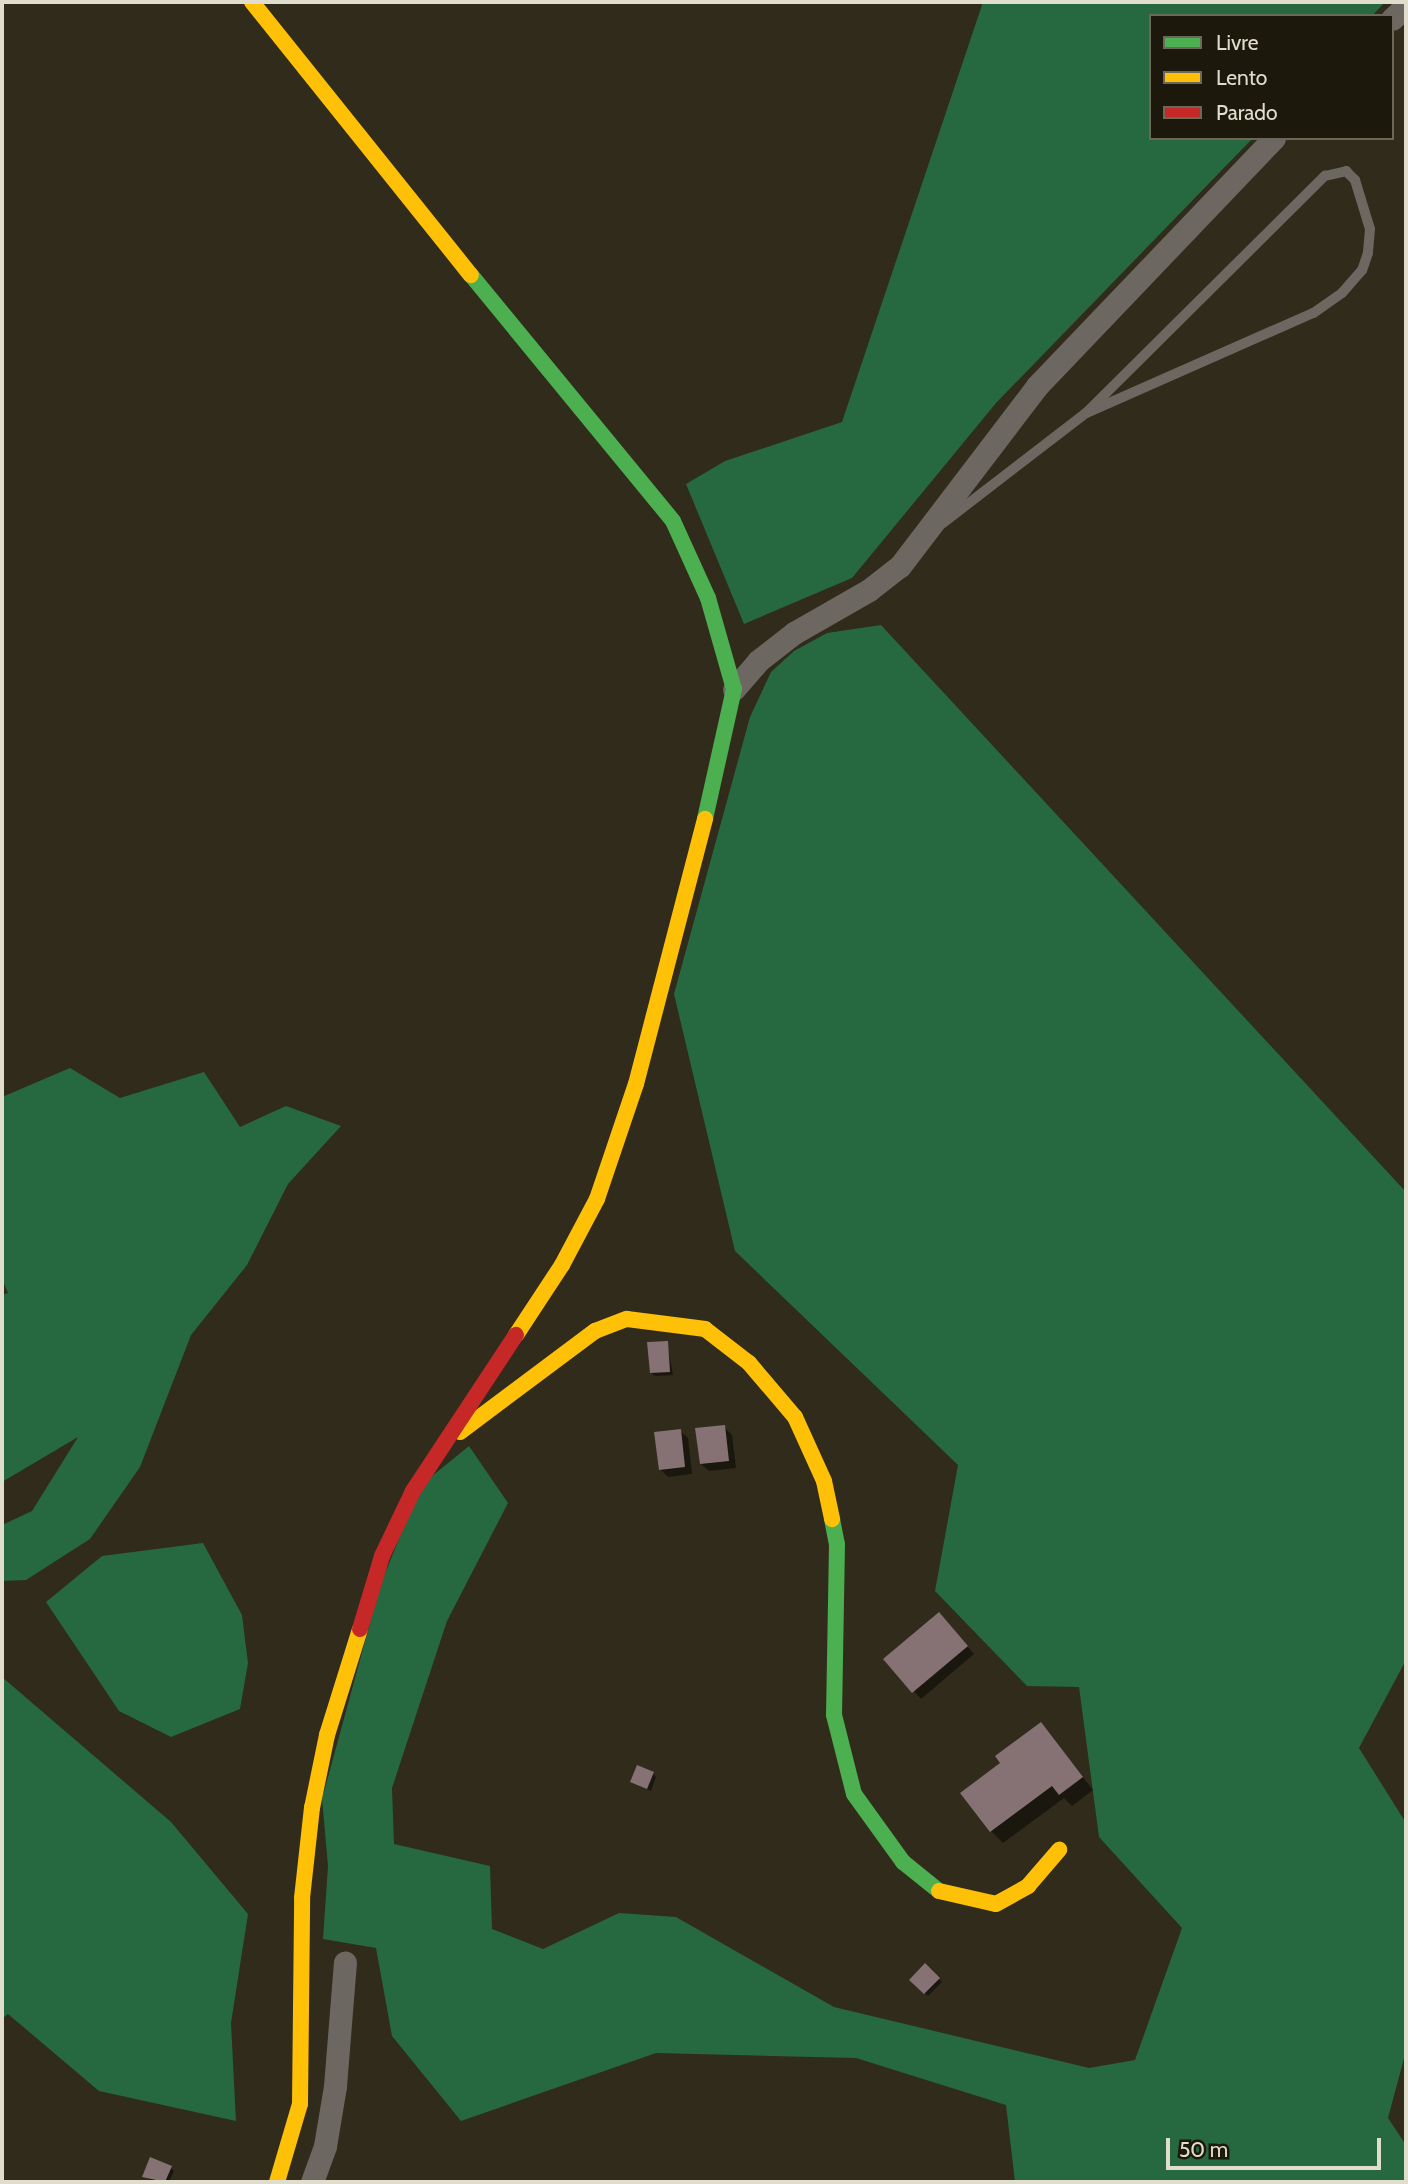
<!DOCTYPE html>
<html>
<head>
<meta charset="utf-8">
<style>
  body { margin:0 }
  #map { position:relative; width:1408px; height:2184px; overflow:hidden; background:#302b1b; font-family:Cabin,sans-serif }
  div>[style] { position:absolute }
  .forest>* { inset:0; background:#266840 }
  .shadow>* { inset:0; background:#0007 }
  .building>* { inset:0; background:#867274 }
  .lane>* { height:10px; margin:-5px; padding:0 5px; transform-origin:5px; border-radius:5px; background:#6c6761 }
  .street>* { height:23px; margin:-11.5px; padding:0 11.5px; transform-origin:11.5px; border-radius:11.5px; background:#6c6761 }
  .fast>* { height:16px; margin:-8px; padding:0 8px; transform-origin:8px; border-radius:8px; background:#4caf50 }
  .slow>* { height:16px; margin:-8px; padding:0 8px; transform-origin:8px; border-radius:8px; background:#ffc107 }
  .jam>* { height:16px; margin:-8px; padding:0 8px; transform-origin:8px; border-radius:8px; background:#c62828 }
  span { translate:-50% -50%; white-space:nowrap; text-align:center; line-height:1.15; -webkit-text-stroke:7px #1c180c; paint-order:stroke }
  .frame { position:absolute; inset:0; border:4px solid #e1ddcc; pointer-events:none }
  .legend { position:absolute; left:1149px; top:14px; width:245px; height:126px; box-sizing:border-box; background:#1c180c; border:2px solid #6b6759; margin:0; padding:9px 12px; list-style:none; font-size:21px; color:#e1ddcc }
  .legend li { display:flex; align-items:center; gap:14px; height:35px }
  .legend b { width:35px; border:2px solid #6b6759 }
  .scale { position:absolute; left:1166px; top:2138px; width:215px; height:32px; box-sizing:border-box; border:4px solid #e1ddcc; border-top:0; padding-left:9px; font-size:21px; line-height:24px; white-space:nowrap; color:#e1ddcc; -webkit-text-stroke:5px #1c180c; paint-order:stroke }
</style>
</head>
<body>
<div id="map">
  <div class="forest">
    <i style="clip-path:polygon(983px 2px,1385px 2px,1372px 16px,1151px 16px,1151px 138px,1253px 138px,996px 403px,852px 578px,744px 624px,686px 484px,725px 461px,842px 422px)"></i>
    <i style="clip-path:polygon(881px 625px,1406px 1192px,1406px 1660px,1359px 1748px,1406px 1823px,1406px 2051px,1388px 2118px,1406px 2145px,1406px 2182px,1015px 2182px,1006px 2105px,856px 2058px,656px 2053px,461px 2121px,392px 2036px,376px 1948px,323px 1939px,328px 1866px,322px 1799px,381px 1583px,421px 1485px,469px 1446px,508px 1503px,447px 1621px,392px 1788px,394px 1844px,490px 1866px,492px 1929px,543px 1949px,619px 1913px,676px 1917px,834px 2007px,1089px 2068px,1135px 2060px,1182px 1928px,1099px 1837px,1079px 1687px,1027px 1686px,935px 1591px,958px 1465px,735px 1251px,674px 994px,750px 717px,771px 672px,794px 651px,827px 633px)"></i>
    <i style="clip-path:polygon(70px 1068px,120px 1098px,204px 1072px,240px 1127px,286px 1106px,341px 1126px,288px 1184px,247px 1265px,191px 1335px,140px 1467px,90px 1539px,26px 1580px,2px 1581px,2px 1525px,32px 1511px,78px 1437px,2px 1482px,2px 1295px,8px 1293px,2px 1279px,2px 1097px)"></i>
    <i style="clip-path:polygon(203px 1543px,242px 1615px,248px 1663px,240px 1709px,171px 1737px,119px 1711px,46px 1602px,102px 1556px)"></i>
    <i style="clip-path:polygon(2px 1677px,171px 1822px,248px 1914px,231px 2023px,236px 2121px,99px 2091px,8px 2014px,2px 2019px)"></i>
  </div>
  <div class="shadow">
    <i style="clip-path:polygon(667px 1343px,673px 1375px,655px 1376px,651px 1373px)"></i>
    <i style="clip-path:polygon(724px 1427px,732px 1435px,736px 1468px,709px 1471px,701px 1464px)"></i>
    <i style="clip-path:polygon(680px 1431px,688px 1438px,692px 1474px,668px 1477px,660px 1469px)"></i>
    <i style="clip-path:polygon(946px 1622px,974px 1654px,921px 1699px,886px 1659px)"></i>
    <i style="clip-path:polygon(1041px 1724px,1093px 1790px,1072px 1806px,1064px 1798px,1003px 1843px,991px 1831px)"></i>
    <i style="clip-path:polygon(653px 1774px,656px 1777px,651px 1791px,632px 1781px)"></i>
    <i style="clip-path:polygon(925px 1965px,942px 1982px,928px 1996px,911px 1980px)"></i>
    <i style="clip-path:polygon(171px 2168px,174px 2171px,169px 2182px,154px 2182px,144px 2176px)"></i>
  </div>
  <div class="building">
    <i style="clip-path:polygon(668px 1341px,670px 1372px,650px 1373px,647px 1342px)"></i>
    <i style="clip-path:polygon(725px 1425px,729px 1461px,700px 1464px,695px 1428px)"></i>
    <i style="clip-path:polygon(681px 1429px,685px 1467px,659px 1470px,654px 1432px)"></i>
    <i style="clip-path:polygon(939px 1612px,968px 1646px,912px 1693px,883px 1659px)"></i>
    <i style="clip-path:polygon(1041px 1722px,1083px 1777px,1059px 1795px,1052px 1786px,990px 1832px,960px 1793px,1000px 1763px,995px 1756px)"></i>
    <i style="clip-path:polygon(637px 1765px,654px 1772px,647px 1789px,630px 1782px)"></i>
    <i style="clip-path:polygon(925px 1963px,940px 1978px,924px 1994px,909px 1980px)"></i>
    <i style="clip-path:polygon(150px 2157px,172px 2166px,165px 2182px,142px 2177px)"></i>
  </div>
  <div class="lane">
    <i style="left:943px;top:523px;width:180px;rotate:-37.6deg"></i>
    <i style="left:1086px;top:413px;width:337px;rotate:-44.8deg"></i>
    <i style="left:1325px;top:176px;width:22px;rotate:-13deg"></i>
    <i style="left:1346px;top:171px;width:13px;rotate:45deg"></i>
    <i style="left:1355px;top:180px;width:51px;rotate:73deg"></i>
    <i style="left:1370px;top:229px;width:24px;rotate:95deg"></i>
    <i style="left:1368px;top:253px;width:18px;rotate:109deg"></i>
    <i style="left:1362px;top:270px;width:30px;rotate:131deg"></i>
    <i style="left:1342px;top:293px;width:35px;rotate:145deg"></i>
    <i style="left:1313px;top:313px;width:248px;rotate:156.2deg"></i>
  </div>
  <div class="street">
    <i style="left:1392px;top:19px;width:19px;rotate:-43deg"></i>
    <i style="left:734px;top:689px;width:37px;rotate:-49deg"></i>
    <i style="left:758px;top:661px;width:46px;rotate:-37.9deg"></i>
    <i style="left:794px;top:633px;width:86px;rotate:-29.8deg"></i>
    <i style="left:869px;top:590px;width:39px;rotate:-38deg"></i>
    <i style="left:900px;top:566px;width:226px;rotate:-52.7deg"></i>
    <i style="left:1037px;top:386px;width:343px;rotate:-46.3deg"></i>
    <i style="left:312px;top:2182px;width:38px;rotate:-70deg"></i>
    <i style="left:325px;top:2146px;width:61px;rotate:-80.5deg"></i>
    <i style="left:335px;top:2086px;width:124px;rotate:-85.4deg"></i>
  </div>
  <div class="fast">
    <i style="left:471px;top:275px;width:318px;rotate:50.6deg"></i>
    <i style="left:673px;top:521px;width:85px;rotate:65.6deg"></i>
    <i style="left:708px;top:598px;width:95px;rotate:74.1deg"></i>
    <i style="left:734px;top:689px;width:133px;rotate:102.6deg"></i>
    <i style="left:832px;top:1519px;width:25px;rotate:79deg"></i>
    <i style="left:837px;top:1544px;width:171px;rotate:91deg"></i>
    <i style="left:834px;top:1715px;width:81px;rotate:75.8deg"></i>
    <i style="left:854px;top:1794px;width:84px;rotate:54.2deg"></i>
    <i style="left:903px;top:1862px;width:46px;rotate:38.9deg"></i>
  </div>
  <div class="slow">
    <i style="left:252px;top:2px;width:350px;rotate:51.3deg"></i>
    <i style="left:516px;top:1335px;width:84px;rotate:-56.7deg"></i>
    <i style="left:562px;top:1265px;width:75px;rotate:-62.1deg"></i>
    <i style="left:597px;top:1199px;width:121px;rotate:-71.3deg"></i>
    <i style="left:636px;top:1084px;width:274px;rotate:-75.4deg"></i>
    <i style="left:460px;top:1432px;width:169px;rotate:-36.8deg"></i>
    <i style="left:595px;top:1331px;width:34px;rotate:-21deg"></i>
    <i style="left:627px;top:1319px;width:79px;rotate:7.3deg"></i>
    <i style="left:705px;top:1329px;width:56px;rotate:37.7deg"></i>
    <i style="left:749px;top:1363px;width:71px;rotate:49.6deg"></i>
    <i style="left:795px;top:1417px;width:70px;rotate:65.6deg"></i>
    <i style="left:824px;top:1481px;width:39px;rotate:78deg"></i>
    <i style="left:939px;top:1891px;width:58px;rotate:12.8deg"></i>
    <i style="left:996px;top:1904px;width:37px;rotate:-29deg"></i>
    <i style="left:1028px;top:1886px;width:48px;rotate:-49.3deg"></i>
    <i style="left:277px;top:2182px;width:81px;rotate:-73.6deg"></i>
    <i style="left:300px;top:2104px;width:206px;rotate:-89.4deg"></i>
    <i style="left:302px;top:1898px;width:91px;rotate:-83.7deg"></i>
    <i style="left:312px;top:1808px;width:75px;rotate:-78.4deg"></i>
    <i style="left:327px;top:1735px;width:111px;rotate:-72.7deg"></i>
  </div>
  <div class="jam">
    <i style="left:360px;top:1629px;width:76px;rotate:-73.2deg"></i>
    <i style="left:382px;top:1556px;width:72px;rotate:-64.5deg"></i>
    <i style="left:413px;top:1491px;width:187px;rotate:-56.6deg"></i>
  </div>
  <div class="frame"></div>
  <ul class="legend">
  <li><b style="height:9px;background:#4caf50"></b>Livre</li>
  <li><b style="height:9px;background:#ffc107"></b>Lento</li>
  <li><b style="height:9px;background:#c62828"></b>Parado</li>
  </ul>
  <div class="scale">50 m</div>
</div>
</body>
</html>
